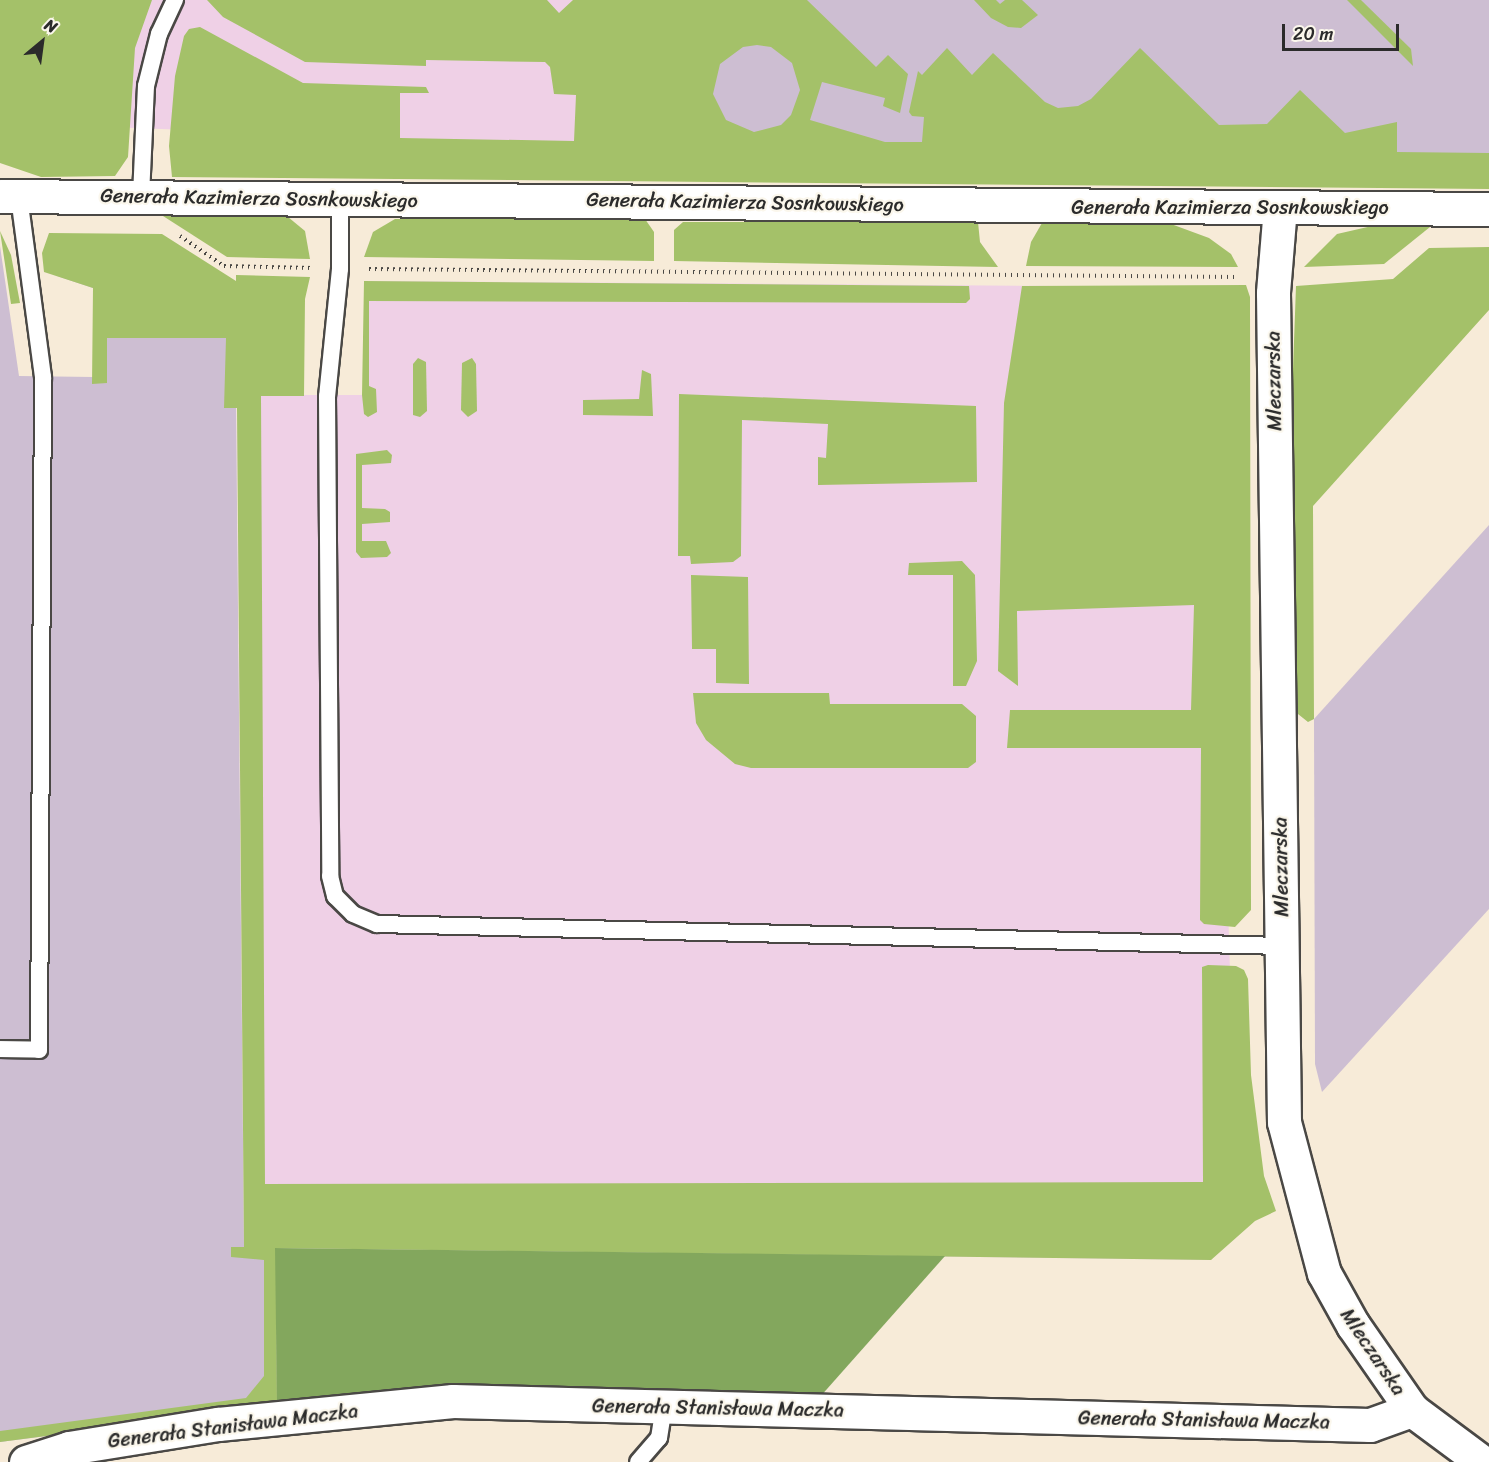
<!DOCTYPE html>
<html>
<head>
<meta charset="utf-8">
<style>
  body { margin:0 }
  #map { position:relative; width:1489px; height:1462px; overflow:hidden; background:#f7ebd8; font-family:Sriracha,sans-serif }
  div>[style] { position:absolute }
  .built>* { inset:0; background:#efd0e6 }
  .industrial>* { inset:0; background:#cdbed2 }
  .green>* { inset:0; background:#a4c169 }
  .forest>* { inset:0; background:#83a75d }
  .path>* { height:4px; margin-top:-2px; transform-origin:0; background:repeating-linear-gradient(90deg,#4a4845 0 1.5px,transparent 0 6px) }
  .roads { filter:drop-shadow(2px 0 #4a4845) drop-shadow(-2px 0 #4a4845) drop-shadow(0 2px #4a4845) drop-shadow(0 -2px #4a4845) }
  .service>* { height:16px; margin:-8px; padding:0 8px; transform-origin:8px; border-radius:8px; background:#fff }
  .minor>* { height:33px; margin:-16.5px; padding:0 16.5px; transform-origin:16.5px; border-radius:16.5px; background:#fff }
  .tertiary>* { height:33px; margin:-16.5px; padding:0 16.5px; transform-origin:16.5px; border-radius:16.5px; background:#fff }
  span { translate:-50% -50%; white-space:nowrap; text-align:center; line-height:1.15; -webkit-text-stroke:4.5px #fbf7ec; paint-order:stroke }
  .street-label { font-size:20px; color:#2b2b2b }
  .north { position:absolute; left:12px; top:12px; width:60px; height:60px; -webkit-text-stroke:4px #fbf7ec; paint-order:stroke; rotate:29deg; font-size:16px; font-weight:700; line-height:24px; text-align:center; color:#2b2b2b }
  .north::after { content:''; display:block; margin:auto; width:21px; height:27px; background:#2b2b2b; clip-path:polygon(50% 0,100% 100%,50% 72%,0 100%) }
  .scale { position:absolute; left:1282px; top:24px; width:117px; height:27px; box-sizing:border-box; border:3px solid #2b2b2b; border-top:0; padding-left:8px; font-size:18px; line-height:21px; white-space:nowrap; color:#2b2b2b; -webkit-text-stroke:4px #fbf7ec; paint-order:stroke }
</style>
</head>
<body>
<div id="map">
  <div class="built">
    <i style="clip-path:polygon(137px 0,689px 0,688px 149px,203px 145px,187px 130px,109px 127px)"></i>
    <i style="clip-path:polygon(366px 281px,1209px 287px,1234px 1102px,1211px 1260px,244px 1247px,237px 395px,364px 395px)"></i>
  </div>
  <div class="industrial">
    <i style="clip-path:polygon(689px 0,1489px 0,1489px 157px,688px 149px)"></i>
    <i style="clip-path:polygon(0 246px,19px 376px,93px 377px,93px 288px,57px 276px,235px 289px,244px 1247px,275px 1248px,277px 1406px,0 1442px)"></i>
    <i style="clip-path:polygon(1489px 525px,1489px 909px,1322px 1092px,1315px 1064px,1314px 719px)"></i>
  </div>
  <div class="green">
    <i style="clip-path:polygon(0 0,152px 0,135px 48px,128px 157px,115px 176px,41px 177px,0 163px)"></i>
    <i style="clip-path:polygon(evenodd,207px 0,547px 0,559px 13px,573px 0,807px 0,876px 67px,888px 55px,908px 74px,900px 113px,883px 106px,885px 98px,822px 82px,810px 120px,885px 142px,922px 142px,924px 117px,912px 116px,909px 112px,918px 71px,922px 75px,947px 48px,972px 75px,993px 53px,1045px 102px,1058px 108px,1078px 106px,1091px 99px,1140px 48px,1219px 125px,1267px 124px,1300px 90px,1345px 133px,1397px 122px,1397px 152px,1489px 153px,1489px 189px,172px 177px,169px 146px,175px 76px,184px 36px,189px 29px,200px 27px,303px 83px,426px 87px,429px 93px,400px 93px,400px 138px,574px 141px,576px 95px,554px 94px,550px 67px,545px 62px,426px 60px,426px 66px,305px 62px,223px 17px,207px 0,757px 45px,771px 47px,792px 63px,800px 90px,791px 115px,781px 125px,754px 132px,726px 120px,713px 94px,720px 64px,743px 47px,757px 45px)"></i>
    <i style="clip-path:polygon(974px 0,996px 0,1000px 4px,1005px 0,1022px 0,1038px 15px,1021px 28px,1008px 27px,991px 18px)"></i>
    <i style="clip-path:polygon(1347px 0,1361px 0,1411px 49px,1413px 66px)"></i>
    <i style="clip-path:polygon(163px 216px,288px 217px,305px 231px,310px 259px,227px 257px)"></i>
    <i style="clip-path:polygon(395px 219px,645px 219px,654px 232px,654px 261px,364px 257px,373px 232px)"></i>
    <i style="clip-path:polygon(683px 222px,978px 222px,980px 242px,998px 267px,674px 261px,674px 230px)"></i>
    <i style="clip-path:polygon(1042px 223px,1171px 224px,1209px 238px,1231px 254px,1238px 267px,1026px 266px,1031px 242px)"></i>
    <i style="clip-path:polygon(1372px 226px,1430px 227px,1384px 264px,1304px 267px,1337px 234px)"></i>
    <i style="clip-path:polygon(0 231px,11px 255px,20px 303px,11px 304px)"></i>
    <i style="clip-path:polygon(49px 233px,162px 234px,236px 281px,236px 275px,310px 277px,305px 299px,304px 396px,261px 396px,265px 1184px,1203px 1182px,1202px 967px,1208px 965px,1236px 966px,1244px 970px,1248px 979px,1251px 1075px,1264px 1176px,1276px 1211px,1255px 1221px,1211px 1260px,276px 1248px,277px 1406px,0 1442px,0 1431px,246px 1398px,264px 1376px,264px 1260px,231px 1257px,231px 1247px,244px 1247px,237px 408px,224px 408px,226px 338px,107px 338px,107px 383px,92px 384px,93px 288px,44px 272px,42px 253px)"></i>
    <i style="clip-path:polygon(1489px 247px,1489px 310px,1313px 506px,1314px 719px,1308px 722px,1293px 710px,1293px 369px,1296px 286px,1393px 279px,1429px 248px)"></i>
    <i style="clip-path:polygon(364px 281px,969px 286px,970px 299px,966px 303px,369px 301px,369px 386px,376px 389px,377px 412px,368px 417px,364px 414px,362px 395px)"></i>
    <i style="clip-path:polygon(1246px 285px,1250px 297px,1251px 910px,1235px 927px,1204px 924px,1200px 920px,1201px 748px,1007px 748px,1010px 710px,1191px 710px,1194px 605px,1017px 611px,1018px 686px,998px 671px,1004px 403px,1022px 286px)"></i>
    <i style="clip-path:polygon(418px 358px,426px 362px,427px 411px,420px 417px,413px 415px,413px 364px)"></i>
    <i style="clip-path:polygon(472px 358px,476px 364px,477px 411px,468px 417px,461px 410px,462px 363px)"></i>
    <i style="clip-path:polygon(642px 370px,651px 374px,653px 416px,583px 415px,583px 400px,639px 399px)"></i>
    <i style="clip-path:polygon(679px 394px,976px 406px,977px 482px,818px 485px,818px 457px,826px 458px,828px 424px,742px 420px,741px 556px,733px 562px,691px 564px,690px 556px,678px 556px)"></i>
    <i style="clip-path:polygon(387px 450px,392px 455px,391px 463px,362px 465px,362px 508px,385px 509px,390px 512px,390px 522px,362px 524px,362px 541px,386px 541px,391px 553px,387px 557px,361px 558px,356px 552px,356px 454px)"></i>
    <i style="clip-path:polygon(962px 561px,975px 575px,977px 661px,966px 686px,953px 686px,953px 575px,908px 575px,909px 563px)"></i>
    <i style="clip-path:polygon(691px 575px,748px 577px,749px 684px,716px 683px,716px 649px,692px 649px)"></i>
    <i style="clip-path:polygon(693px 693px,829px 693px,830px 704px,962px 704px,976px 716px,976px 762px,968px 768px,751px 768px,735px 764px,706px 740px,696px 723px)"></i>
  </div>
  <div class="forest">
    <i style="clip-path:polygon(275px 1248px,945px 1256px,819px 1398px,277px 1406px)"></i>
  </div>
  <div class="path">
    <i style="left:180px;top:236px;width:53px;rotate:34.3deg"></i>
    <i style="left:224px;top:266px;width:89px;rotate:1.3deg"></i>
    <i style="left:369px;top:269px;width:868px;rotate:0.53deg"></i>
  </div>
  <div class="roads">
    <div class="service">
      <i style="left:141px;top:196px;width:110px;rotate:-87.4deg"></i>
      <i style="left:146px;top:86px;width:54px;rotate:-76deg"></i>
      <i style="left:159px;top:34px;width:38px;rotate:-65deg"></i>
      <i style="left:340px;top:199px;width:70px;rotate:90deg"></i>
      <i style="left:340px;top:269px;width:128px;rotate:95.8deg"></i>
      <i style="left:327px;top:396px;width:480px;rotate:89.6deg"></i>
      <i style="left:330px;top:876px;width:21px;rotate:76deg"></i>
      <i style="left:335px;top:896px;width:25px;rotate:45deg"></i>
      <i style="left:353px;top:914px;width:26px;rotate:23deg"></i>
      <i style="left:377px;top:924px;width:905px;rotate:1.39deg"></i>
      <i style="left:0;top:1049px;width:39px;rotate:1deg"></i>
      <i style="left:39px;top:1050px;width:673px;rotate:-89.66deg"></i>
      <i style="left:43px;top:377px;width:183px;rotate:-97.6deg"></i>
      <i style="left:638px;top:1462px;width:32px;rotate:-49deg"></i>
      <i style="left:659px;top:1438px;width:32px;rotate:-81deg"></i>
    </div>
    <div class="minor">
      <i style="left:1280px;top:207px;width:86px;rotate:94.7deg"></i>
      <i style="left:1273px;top:293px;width:829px;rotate:89.24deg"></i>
      <i style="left:1284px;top:1122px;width:156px;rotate:75.2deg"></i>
      <i style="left:1324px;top:1273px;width:60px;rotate:60.9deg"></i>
      <i style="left:1353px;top:1325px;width:103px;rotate:55.2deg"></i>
      <i style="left:1412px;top:1410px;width:87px;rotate:36.6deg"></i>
      <i style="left:26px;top:1462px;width:45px;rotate:-18deg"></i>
      <i style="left:69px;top:1448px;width:151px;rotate:-9.2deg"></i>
      <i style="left:218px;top:1424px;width:236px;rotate:-5.6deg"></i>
      <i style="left:453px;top:1401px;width:917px;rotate:1.5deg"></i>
      <i style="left:1370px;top:1425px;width:45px;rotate:-19.7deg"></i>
    </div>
    <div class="tertiary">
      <i style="left:0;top:196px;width:1489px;rotate:0.5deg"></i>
    </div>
  </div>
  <div class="street-label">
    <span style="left:259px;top:198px;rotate:1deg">Generała Kazimierza Sosnkowskiego</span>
    <span style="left:745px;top:202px;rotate:1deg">Generała Kazimierza Sosnkowskiego</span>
    <span style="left:1230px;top:207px">Generała Kazimierza Sosnkowskiego</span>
    <span style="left:1274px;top:381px;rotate:-91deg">Mleczarska</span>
    <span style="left:1281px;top:867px;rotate:-91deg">Mleczarska</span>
    <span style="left:1373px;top:1352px;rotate:56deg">Mleczarska</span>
    <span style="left:718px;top:1408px;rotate:1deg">Generała Stanisława Maczka</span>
    <span style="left:1204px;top:1420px;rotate:1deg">Generała Stanisława Maczka</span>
    <span style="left:233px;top:1426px;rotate:-7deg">Generała Stanisława Maczka</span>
  </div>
  <div class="north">N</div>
  <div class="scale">20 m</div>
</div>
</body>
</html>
